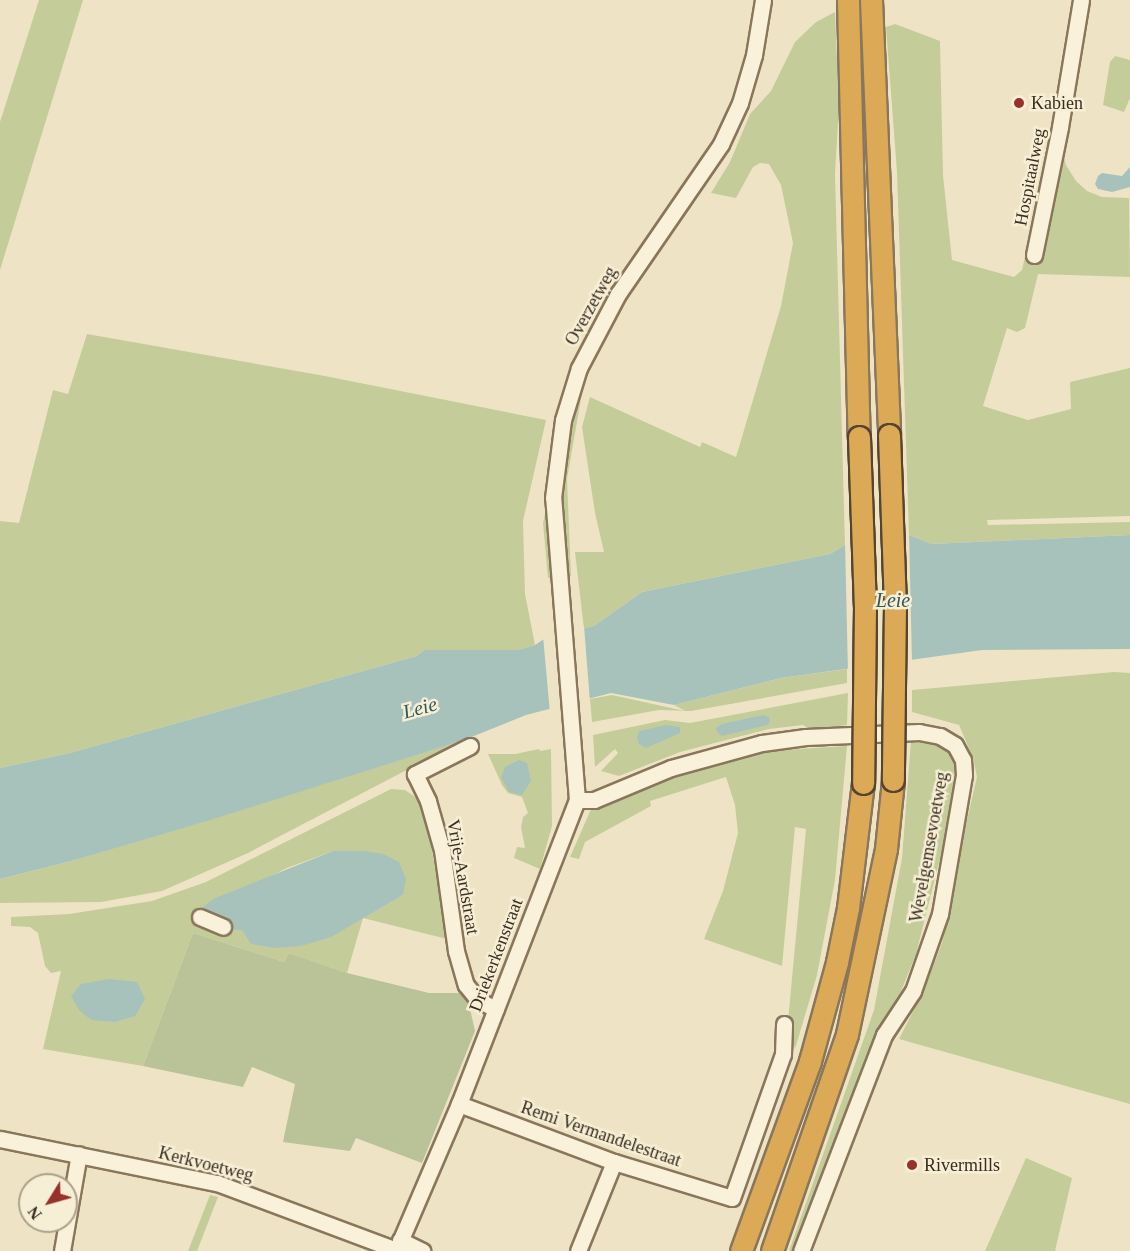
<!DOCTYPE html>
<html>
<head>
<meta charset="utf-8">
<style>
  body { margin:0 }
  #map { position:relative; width:1130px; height:1251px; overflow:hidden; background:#eee4c5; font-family:Georgia,serif }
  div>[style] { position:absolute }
  .green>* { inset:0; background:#c4cd99 }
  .cemetery>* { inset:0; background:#bac298 }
  .water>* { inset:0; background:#a7c2bb }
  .pier>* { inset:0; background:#eee4c5 }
  .roads { filter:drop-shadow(2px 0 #89765b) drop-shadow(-2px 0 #89765b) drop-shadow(0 2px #89765b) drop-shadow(0 -2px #89765b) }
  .minor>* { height:15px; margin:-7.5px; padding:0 7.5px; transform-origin:7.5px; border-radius:7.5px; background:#f9f1d9 }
  .highway>* { height:21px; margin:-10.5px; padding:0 10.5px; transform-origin:10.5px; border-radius:10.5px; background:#dca957 }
  .bridges { filter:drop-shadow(2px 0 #57442f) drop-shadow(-2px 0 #57442f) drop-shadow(0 2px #57442f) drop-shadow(0 -2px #57442f) }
  .highway-bridge>* { height:21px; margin:-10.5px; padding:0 10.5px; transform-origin:10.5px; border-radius:10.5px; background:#dca957 }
  .dots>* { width:16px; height:16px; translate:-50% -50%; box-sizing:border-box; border:3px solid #f6eed5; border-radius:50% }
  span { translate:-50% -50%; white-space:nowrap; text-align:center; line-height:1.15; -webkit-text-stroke:5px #f6eed5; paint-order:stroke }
  .poi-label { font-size:18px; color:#3a2d1f }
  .left { translate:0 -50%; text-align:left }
  .street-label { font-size:18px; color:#3a2d1f }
  .water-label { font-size:20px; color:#2e5959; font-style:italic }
  .north { position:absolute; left:18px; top:1173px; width:60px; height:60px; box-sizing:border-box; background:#f6eed5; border:2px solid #aba18c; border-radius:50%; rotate:233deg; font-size:16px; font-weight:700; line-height:24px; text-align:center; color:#3a2d1f }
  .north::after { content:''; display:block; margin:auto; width:21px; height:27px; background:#98302b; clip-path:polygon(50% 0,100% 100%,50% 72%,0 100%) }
</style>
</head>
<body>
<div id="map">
  <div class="green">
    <i style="clip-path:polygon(39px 0,83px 0,0 270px,0 122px)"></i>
    <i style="clip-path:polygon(835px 12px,839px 107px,835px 174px,845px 545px,830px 554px,642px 592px,594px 626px,584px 629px,575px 552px,604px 552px,595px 513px,582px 427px,590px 397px,700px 447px,702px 442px,736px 457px,781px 306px,793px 243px,781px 185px,769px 164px,760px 163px,753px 167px,736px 198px,711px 193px,730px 162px,750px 114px,771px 91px,795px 42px,816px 22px)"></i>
    <i style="clip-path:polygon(895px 24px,940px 41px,943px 175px,952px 260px,1014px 277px,1022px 270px,1045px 167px,1061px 146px,1066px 165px,1076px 181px,1087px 191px,1102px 197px,1129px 198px,1130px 277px,1038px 274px,1025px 328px,1017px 332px,1007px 328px,983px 406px,1028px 420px,1071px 409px,1070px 382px,1130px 368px,1130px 516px,987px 520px,988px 525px,1130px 522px,1130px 535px,932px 544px,909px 535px,897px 172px,886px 27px)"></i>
    <i style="clip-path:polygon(1115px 56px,1130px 60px,1130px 98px,1124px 112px,1103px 105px,1110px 62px)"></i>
    <i style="clip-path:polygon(87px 334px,325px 376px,546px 420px,523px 521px,525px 594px,535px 645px,518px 650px,424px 650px,417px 656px,70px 753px,0 768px,0 521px,19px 523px,53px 390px,68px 394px)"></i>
    <i style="clip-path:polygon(579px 391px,582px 393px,567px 479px,571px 576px,567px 577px,562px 477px,568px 431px)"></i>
    <i style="clip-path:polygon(546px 510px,552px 578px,548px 578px,543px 523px)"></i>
    <i style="clip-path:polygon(847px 669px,847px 683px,691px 711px,659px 710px,592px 722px,590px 699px,612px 695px,685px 711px,674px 705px,781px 678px)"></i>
    <i style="clip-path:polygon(1114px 672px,1130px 673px,1130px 1104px,899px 1039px,922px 994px,942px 943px,948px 901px,977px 777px,973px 758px,959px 725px,912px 712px,912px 690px)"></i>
    <i style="clip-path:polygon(848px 693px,847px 725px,811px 730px,803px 725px,769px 729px,680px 752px,619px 776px,601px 771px,618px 753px,615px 749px,595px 767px,593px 735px,665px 720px,690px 723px)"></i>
    <i style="clip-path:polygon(464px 740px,248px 853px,162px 891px,101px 902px,0 903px,0 879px,75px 860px)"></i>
    <i style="clip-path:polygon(911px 741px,940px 742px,952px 752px,956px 766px,956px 784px,948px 827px,916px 954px,900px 994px,861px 1073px,796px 1251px,789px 1251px,874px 1010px,902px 858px)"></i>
    <i style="clip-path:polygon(847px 746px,835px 880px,817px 975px,795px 1049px,788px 1021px,806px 829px,795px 827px,782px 966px,704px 939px,723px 891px,738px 833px,735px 805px,726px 777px,650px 801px,651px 806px,585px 842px,579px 859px,570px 857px,592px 807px,609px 804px,651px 783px,748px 752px)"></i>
    <i style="clip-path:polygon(539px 749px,540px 751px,551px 749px,552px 826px,540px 869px,514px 858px,517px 847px,525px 848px,521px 827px,523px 817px,528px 813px,522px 797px,508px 793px,502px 785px,488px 754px,515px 754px)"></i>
    <i style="clip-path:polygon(evenodd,391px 789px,405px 790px,414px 796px,420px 803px,429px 833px,447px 939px,363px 918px,347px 973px,289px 953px,284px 962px,193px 933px,143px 1066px,43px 1049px,61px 971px,51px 973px,45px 966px,38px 933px,30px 927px,11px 926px,11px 917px,69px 914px,152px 901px,206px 882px,391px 789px,333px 851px,403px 895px,347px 927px,222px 929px,255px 884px,287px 868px,333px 851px)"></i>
    <i style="clip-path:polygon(1026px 1158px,1072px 1178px,1055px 1251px,985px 1251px)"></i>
    <i style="clip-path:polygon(210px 1195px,218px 1197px,197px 1251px,188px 1251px)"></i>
  </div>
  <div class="cemetery">
    <i style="clip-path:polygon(193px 933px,284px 962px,289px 953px,347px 973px,429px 993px,462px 993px,467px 996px,475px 1031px,422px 1163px,356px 1138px,350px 1151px,283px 1142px,295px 1084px,252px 1067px,243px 1087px,143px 1066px)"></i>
  </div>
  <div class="water">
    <i style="clip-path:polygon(1130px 167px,1130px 187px,1112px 192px,1098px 189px,1095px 184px,1098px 176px,1102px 173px,1122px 176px)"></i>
    <i style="clip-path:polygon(909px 535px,932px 544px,1130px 535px,1130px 649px,982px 650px,781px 678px,674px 705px,611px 693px,526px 715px,464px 740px,210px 820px,75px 860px,0 879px,0 768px,70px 753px,417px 656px,424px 650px,518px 650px,535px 645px,544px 639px,594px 626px,642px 592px,830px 554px,845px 545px)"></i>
    <i style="clip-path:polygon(763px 715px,769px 717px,770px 722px,767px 725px,722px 736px,718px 733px,716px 728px,722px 724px)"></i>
    <i style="clip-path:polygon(666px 725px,680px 727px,680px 733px,646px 748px,639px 744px,637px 738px,639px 731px)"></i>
    <i style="clip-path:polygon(519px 760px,527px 763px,531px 781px,522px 795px,509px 792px,501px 778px,505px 767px)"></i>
    <i style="clip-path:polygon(333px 851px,364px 851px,383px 854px,399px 862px,406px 879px,403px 895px,331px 937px,301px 946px,276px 948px,251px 944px,242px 930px,222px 929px,199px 919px,202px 908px,213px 899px)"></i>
    <i style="clip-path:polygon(109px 979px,137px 982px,145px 999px,135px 1016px,115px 1022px,91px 1020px,79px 1010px,71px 996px,81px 984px)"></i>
  </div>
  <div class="pier">
    <i style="clip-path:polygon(909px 532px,912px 663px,848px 672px,845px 542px)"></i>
    <i style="clip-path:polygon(584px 626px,590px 702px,550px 713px,543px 636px)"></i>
  </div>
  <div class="roads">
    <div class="minor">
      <i style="left:1034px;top:255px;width:131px;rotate:-78.5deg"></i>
      <i style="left:1060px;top:127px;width:129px;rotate:-80.6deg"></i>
      <i style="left:470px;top:746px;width:62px;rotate:153deg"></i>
      <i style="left:415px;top:774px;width:30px;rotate:64deg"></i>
      <i style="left:428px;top:801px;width:51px;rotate:74.1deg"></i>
      <i style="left:442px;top:850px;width:102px;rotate:82.1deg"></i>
      <i style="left:456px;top:951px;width:35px;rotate:74deg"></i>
      <i style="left:466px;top:985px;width:19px;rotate:51deg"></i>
      <i style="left:478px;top:1000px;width:20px;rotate:27deg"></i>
      <i style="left:577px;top:800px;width:17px"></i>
      <i style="left:594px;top:800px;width:83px;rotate:-22.6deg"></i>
      <i style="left:671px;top:768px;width:94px;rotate:-15.4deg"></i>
      <i style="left:762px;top:743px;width:44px;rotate:-7.8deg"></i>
      <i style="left:806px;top:737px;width:113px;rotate:-2.5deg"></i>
      <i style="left:919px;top:732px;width:21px;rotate:11deg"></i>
      <i style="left:940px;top:736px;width:17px;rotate:31deg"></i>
      <i style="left:955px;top:745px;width:17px;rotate:62deg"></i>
      <i style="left:963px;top:760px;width:15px;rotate:86deg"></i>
      <i style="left:964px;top:775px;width:141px;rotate:99.8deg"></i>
      <i style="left:940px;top:914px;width:82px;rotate:109.3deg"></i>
      <i style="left:913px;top:991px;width:53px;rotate:123.4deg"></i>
      <i style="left:884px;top:1035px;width:231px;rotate:111deg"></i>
      <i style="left:200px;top:917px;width:25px;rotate:23deg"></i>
      <i style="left:459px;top:1104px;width:165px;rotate:20.5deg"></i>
      <i style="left:614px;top:1162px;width:123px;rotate:17deg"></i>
      <i style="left:732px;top:1198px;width:153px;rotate:-70.5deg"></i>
      <i style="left:783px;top:1054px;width:30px;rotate:-88deg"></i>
      <i style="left:0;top:1139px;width:221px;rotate:11.5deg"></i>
      <i style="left:217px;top:1183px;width:191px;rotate:20.5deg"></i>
      <i style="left:400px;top:1240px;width:25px;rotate:26deg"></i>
      <i style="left:62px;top:1251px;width:98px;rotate:-80.1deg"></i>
      <i style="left:396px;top:1251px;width:160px;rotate:-66.8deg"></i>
      <i style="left:459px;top:1104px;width:326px;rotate:-68.8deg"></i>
      <i style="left:577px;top:800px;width:303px;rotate:-94.5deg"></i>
      <i style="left:553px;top:498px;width:79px;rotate:-82.7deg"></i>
      <i style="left:563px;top:420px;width:54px;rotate:-72.9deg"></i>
      <i style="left:579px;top:368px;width:84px;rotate:-62.2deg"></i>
      <i style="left:618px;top:294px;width:182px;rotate:-55.5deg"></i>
      <i style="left:721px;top:144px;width:45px;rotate:-65.1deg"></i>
      <i style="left:740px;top:103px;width:50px;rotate:-73.7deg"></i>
      <i style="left:754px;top:55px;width:56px;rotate:-80.7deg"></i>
      <i style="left:578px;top:1251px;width:96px;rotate:-68deg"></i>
    </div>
    <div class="highway">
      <i style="left:848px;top:0;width:437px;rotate:88.6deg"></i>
      <i style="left:871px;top:0;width:435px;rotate:87.6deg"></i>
      <i style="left:741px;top:1251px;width:202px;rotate:-70deg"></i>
      <i style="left:810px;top:1061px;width:103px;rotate:-74.7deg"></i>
      <i style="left:837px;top:962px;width:55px;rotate:-78.5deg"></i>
      <i style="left:848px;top:908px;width:126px;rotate:-83.2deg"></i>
      <i style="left:772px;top:1251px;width:230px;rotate:-70.9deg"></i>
      <i style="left:847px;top:1034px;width:189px;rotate:-78.1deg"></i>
      <i style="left:886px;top:849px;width:69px;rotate:-84.2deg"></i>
    </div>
  </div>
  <div class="bridges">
    <div class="highway-bridge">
      <i style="left:889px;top:435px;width:170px;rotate:88deg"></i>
      <i style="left:895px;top:605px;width:175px;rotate:90.7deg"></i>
      <i style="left:859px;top:437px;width:169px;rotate:88deg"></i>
      <i style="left:865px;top:606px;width:177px;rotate:90.6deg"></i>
    </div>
  </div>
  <div class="dots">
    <i style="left:1019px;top:103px;background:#98302b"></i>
    <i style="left:912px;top:1165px;background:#98302b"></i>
  </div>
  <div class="poi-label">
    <span class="left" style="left:1031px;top:103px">Kabien</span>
    <span class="left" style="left:924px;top:1165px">Rivermills</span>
  </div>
  <div class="street-label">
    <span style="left:1030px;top:177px;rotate:-79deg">Hospitaalweg</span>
    <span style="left:591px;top:306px;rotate:-61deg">Overzetweg</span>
    <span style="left:929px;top:847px;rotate:-80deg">Wevelgemsevoetweg</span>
    <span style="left:463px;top:877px;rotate:80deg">Vrije-Aardstraat</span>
    <span style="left:496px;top:955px;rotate:-69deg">Driekerkenstraat</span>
    <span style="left:601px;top:1134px;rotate:19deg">Remi Vermandelestraat</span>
    <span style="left:206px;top:1164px;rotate:14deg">Kerkvoetweg</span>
  </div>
  <div class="water-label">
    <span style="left:893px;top:600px">Leie</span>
    <span style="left:420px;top:708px;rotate:-15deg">Leie</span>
  </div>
  <div class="north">N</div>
</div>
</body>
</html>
